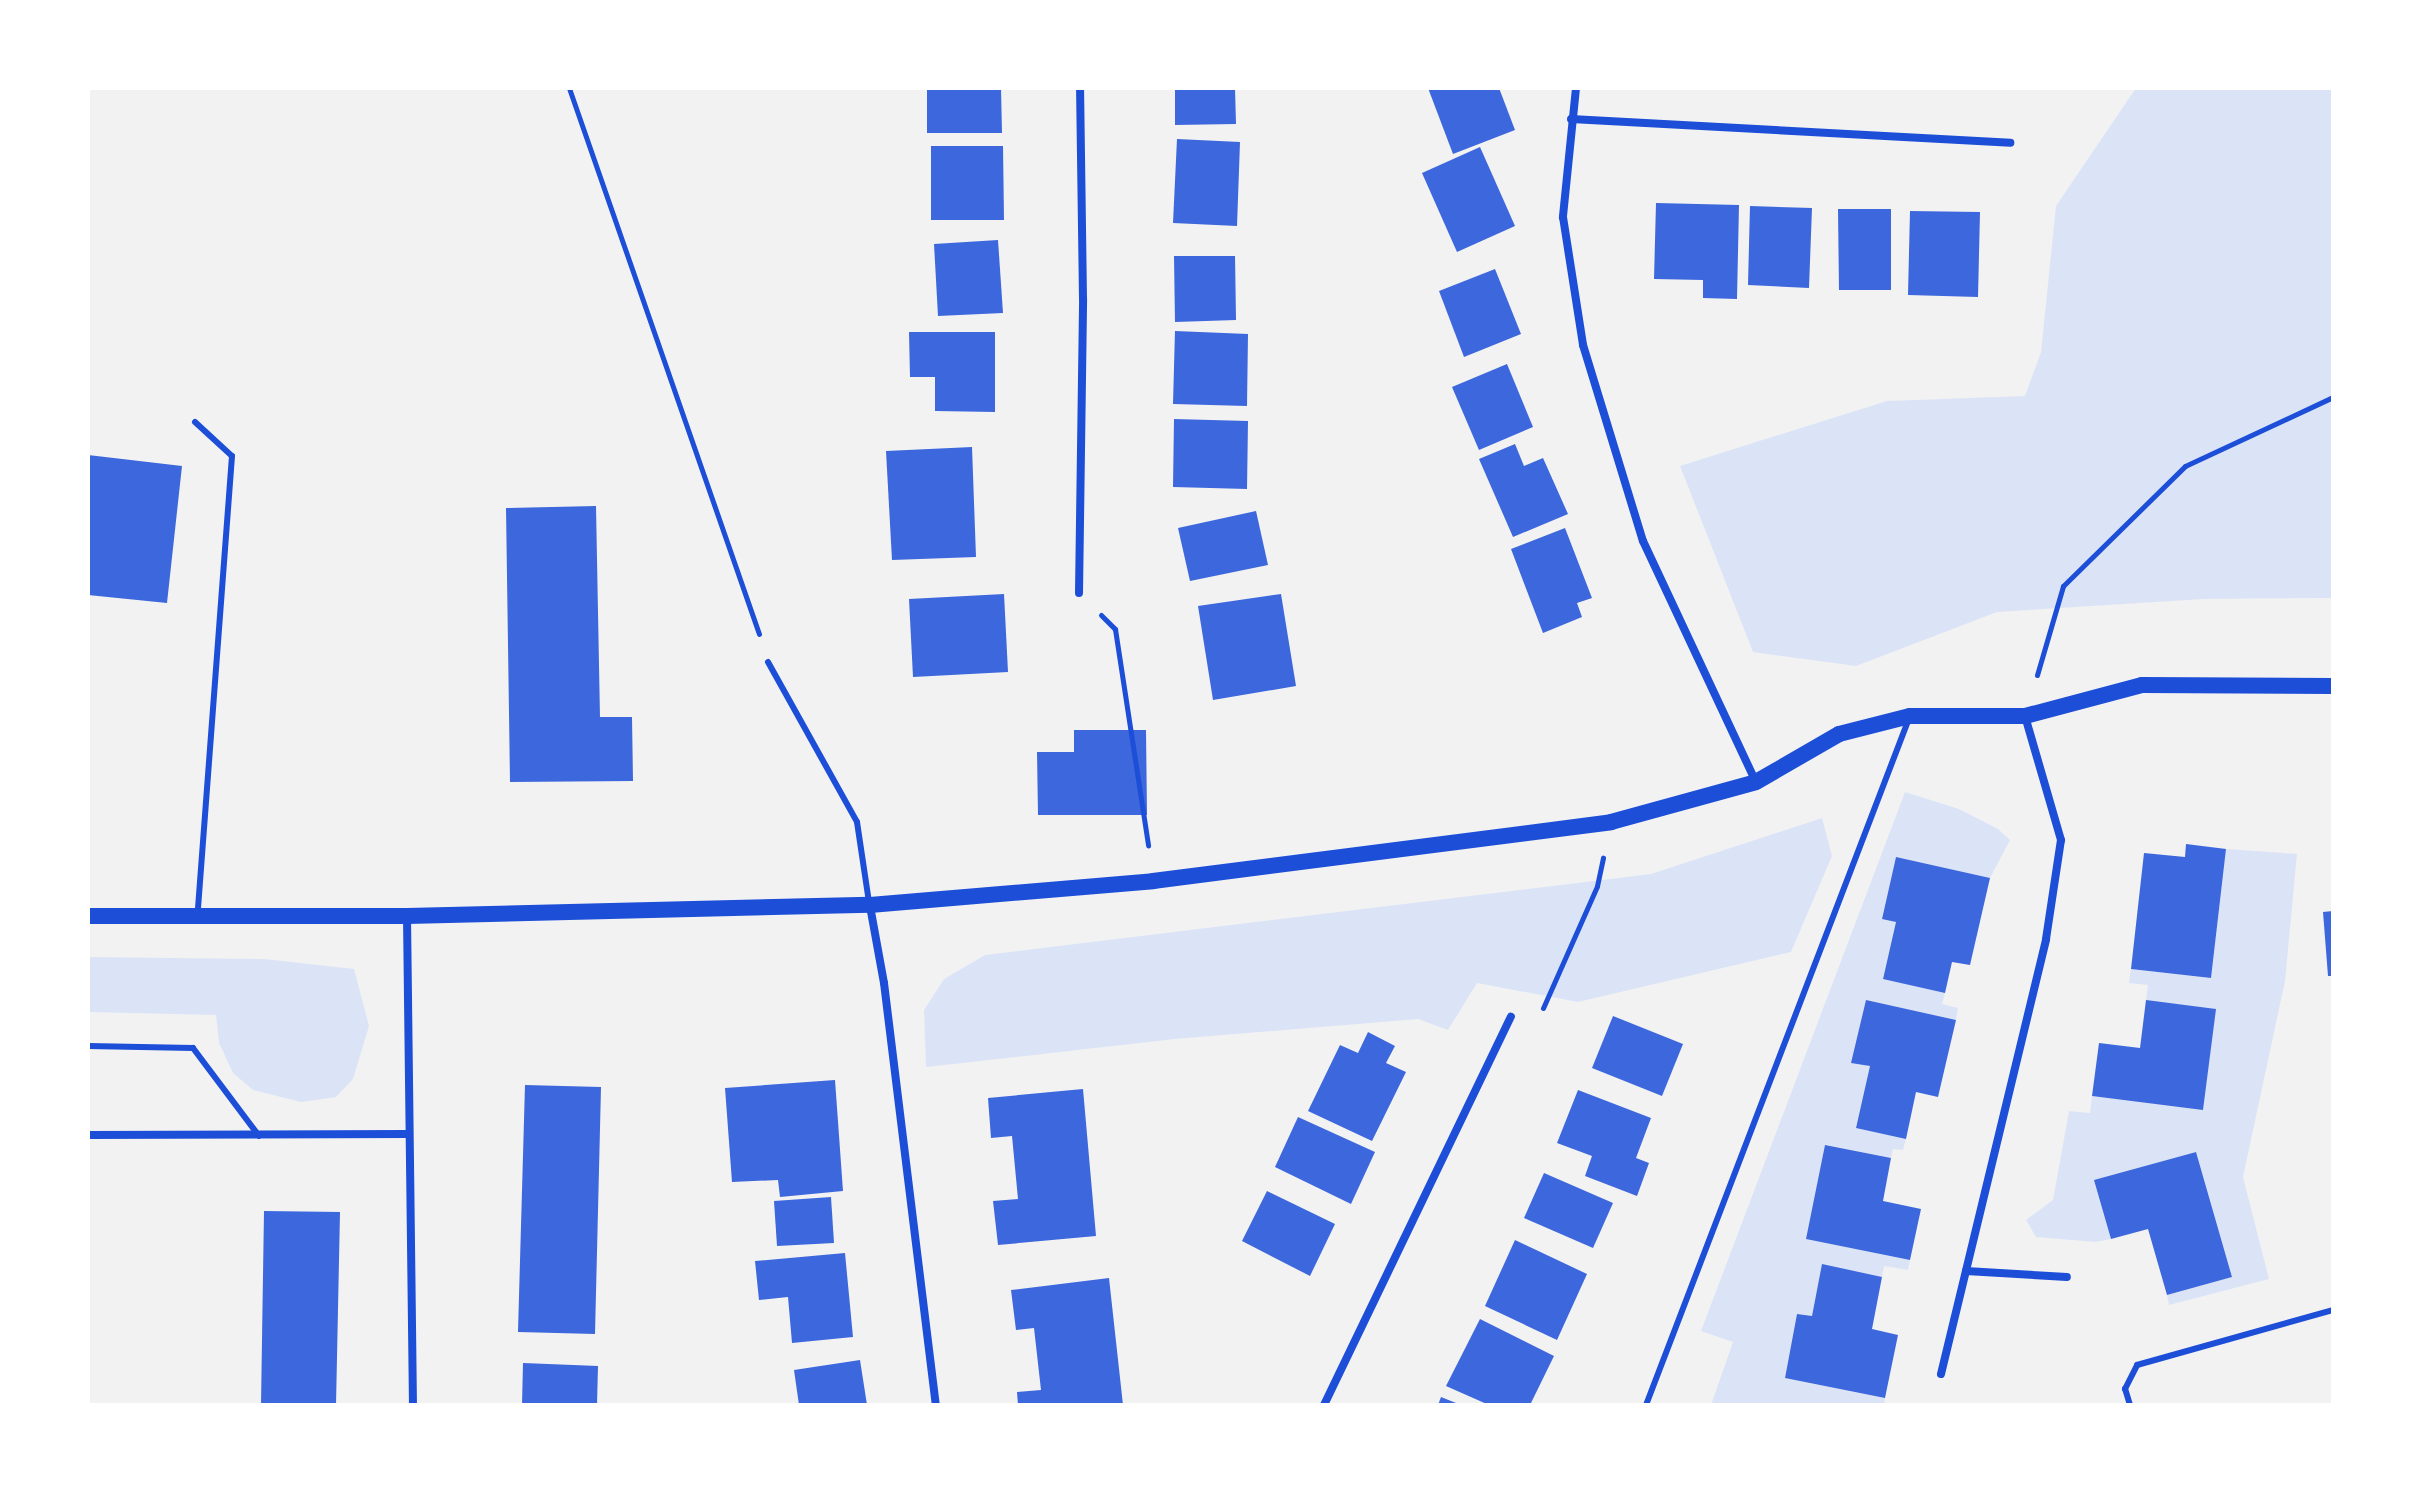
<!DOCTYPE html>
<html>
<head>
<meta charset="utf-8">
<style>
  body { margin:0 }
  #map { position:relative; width:2421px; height:1493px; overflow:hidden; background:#f2f2f2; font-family:"Titillium Web",sans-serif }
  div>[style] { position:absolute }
  .green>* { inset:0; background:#dbe4f7 }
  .building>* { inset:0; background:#3d67dc }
  .path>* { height:5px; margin:-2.5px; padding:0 2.5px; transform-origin:2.5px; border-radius:2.5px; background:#1d4ed8 }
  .service>* { height:6px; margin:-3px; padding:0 3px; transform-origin:3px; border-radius:3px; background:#1d4ed8 }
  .minor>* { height:8px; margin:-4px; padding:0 4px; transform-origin:4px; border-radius:4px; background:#1d4ed8 }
  .secondary>* { height:16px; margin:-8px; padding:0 8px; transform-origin:8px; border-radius:8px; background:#1d4ed8 }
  span { translate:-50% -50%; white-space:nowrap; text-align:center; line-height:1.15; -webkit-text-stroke:7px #fff; paint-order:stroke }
  .frame { position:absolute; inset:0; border:90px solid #fff; pointer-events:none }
</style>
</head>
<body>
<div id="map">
  <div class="green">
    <i style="clip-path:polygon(2136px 88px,2333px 88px,2333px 598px,2204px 599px,1997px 612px,1856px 666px,1753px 652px,1680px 466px,1887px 401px,2025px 396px,2041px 352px,2056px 206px)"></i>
    <i style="clip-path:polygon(1905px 792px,1959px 809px,1998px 829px,2010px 840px,1990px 878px,1896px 857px,1882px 918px,1896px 922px,1883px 978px,1945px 993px,1942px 1004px,1958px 1008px,1956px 1020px,1866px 1000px,1852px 1062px,1870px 1066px,1856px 1127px,1906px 1139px,1903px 1150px,1893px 1149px,1891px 1158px,1825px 1145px,1807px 1239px,1910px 1260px,1908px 1270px,1884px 1266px,1882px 1277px,1822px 1265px,1812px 1316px,1797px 1314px,1785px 1378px,1885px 1398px,1884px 1405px,1711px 1405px,1733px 1342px,1701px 1331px)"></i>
    <i style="clip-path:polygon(1822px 818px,1832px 856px,1791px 952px,1578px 1002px,1477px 983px,1448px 1030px,1418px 1019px,1175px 1039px,926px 1067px,924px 1010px,944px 979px,985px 955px,1651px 874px)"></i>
    <i style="clip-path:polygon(2226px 849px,2297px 854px,2285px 981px,2243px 1177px,2269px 1279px,2169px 1305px,2167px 1295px,2232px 1277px,2196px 1152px,2095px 1180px,2111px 1239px,2095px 1242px,2036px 1237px,2026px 1220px,2053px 1200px,2069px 1111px,2090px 1113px,2092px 1096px,2203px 1109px,2146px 1000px,2148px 985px,2129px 983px,2131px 969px,2211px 978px)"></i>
    <i style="clip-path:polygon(88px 957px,264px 959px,354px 969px,369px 1026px,353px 1079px,336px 1097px,301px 1102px,253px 1090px,233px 1073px,219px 1043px,216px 1015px,88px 1012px)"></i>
  </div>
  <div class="building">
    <i style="clip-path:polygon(927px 88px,1001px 88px,1002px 133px,927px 133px)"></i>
    <i style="clip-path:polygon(1175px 88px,1235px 88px,1236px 124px,1175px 125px)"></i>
    <i style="clip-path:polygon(1428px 88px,1499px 88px,1515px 130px,1453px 154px)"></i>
    <i style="clip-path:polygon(1177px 139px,1240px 142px,1237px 226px,1173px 223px)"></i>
    <i style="clip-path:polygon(931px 146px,1003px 146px,1004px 220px,931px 220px)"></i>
    <i style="clip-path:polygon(1480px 147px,1515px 226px,1457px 252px,1422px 173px)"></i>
    <i style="clip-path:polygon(1656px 203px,1739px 205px,1737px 299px,1703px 298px,1703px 280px,1654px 279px)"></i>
    <i style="clip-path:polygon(1750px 206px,1812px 208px,1809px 288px,1748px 285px)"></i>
    <i style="clip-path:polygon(1838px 209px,1891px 209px,1891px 290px,1839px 290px)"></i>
    <i style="clip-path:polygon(1910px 211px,1980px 212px,1978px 297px,1908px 295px)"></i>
    <i style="clip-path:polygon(998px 240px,1003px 313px,938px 316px,934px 244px)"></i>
    <i style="clip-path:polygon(1174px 256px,1235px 256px,1236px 320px,1175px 322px)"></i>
    <i style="clip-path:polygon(1495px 269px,1521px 334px,1464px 357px,1439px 291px)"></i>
    <i style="clip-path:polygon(1175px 331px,1248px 334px,1247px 406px,1173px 404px)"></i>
    <i style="clip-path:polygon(909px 332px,995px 332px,995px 412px,935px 411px,935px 377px,910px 377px)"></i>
    <i style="clip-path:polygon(1507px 364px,1533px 427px,1479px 450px,1452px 387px)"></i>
    <i style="clip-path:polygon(1174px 419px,1248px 421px,1247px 489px,1173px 487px)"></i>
    <i style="clip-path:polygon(1515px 444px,1524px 466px,1543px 458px,1568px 514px,1513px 537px,1479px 459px)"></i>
    <i style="clip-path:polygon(972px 447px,976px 557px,892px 560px,886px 451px)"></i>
    <i style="clip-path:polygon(88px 455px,182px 466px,167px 603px,88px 595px)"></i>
    <i style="clip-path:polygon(596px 506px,600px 717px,632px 717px,633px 781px,510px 782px,506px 508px)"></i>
    <i style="clip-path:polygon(1256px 511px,1268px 565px,1190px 581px,1178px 528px)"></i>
    <i style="clip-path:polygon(1565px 528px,1592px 598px,1577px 603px,1582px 617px,1543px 633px,1511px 549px)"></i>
    <i style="clip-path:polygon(1004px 594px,1008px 672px,913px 677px,909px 599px)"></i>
    <i style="clip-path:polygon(1281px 594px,1296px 686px,1213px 700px,1198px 606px)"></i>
    <i style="clip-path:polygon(1074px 730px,1146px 730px,1147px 815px,1038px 815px,1037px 752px,1074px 752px)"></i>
    <i style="clip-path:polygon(2186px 844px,2226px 849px,2211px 978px,2131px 969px,2144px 853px,2185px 857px)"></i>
    <i style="clip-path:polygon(1896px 857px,1990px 878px,1970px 965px,1952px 962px,1945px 993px,1883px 979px,1896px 922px,1882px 919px)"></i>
    <i style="clip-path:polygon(2333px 911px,2333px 976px,2328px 976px,2323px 912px)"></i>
    <i style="clip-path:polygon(1866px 1000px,1956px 1020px,1938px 1097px,1916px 1092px,1906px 1139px,1856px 1128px,1870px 1066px,1851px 1063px)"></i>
    <i style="clip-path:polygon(2146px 1000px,2216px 1009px,2203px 1110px,2092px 1096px,2099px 1043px,2140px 1048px)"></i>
    <i style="clip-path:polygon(1613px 1016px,1683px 1044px,1662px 1096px,1592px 1068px)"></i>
    <i style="clip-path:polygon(1368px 1032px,1395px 1046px,1386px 1063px,1406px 1072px,1372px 1141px,1308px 1111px,1340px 1045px,1358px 1053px)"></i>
    <i style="clip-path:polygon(835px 1080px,843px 1191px,780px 1197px,778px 1180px,732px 1182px,725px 1088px)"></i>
    <i style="clip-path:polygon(525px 1085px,601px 1087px,595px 1334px,518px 1332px)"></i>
    <i style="clip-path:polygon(1083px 1089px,1096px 1236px,998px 1245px,993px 1201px,1018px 1199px,1012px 1136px,991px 1138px,988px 1098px)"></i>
    <i style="clip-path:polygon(1578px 1090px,1651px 1118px,1636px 1158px,1649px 1163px,1637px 1196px,1585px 1176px,1592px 1156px,1557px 1143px)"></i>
    <i style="clip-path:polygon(1298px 1117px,1375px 1152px,1351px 1204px,1275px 1167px)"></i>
    <i style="clip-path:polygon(1825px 1145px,1891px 1158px,1883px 1201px,1921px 1209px,1910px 1260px,1806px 1239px)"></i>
    <i style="clip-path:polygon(2196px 1152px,2232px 1277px,2167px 1295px,2148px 1229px,2111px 1239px,2094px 1180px)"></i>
    <i style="clip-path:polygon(1544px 1173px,1613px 1203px,1593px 1248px,1524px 1218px)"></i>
    <i style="clip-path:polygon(1267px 1191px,1335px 1224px,1310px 1276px,1242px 1241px)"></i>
    <i style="clip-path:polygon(831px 1197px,834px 1243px,777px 1246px,774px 1201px)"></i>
    <i style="clip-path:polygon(264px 1211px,340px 1212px,336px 1405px,261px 1405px)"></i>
    <i style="clip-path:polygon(1515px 1240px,1587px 1274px,1557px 1340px,1485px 1306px)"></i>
    <i style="clip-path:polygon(845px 1253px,853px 1337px,792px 1343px,788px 1297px,759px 1300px,755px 1261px)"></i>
    <i style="clip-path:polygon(1822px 1264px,1882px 1277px,1872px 1329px,1898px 1335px,1885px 1398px,1785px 1378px,1797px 1314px,1812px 1316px)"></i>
    <i style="clip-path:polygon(1109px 1278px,1123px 1405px,1018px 1405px,1017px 1392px,1041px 1390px,1034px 1328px,1016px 1330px,1011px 1290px)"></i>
    <i style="clip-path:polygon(1480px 1319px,1554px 1356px,1530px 1405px,1489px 1405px,1446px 1386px)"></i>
    <i style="clip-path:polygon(860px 1360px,867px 1405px,799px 1405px,794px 1370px)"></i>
    <i style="clip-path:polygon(523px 1363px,598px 1366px,597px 1405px,522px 1405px)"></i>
    <i style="clip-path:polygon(1441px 1397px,1461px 1405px,1438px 1405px)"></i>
  </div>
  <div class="path">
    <i style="left:569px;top:88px;width:578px;rotate:70.81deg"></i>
    <i style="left:1101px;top:615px;width:20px;rotate:45deg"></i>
    <i style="left:1115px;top:629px;width:219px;rotate:81.3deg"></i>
    <i style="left:2037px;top:675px;width:93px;rotate:-73.7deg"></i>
    <i style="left:2063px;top:586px;width:171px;rotate:-44.5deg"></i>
    <i style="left:2185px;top:466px;width:163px;rotate:-25deg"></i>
    <i style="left:1543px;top:1008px;width:133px;rotate:-66.1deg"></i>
    <i style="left:1597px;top:886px;width:29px;rotate:-78deg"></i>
  </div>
  <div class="service">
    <i style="left:195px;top:422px;width:50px;rotate:42.6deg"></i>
    <i style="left:232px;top:456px;width:458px;rotate:94.3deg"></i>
    <i style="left:768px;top:662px;width:183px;rotate:60.9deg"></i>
    <i style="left:857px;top:822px;width:81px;rotate:81.5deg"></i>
    <i style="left:88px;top:1046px;width:105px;rotate:1.1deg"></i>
    <i style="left:193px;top:1048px;width:110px;rotate:53.1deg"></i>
    <i style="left:1646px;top:1405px;width:732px;rotate:-69.04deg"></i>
    <i style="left:2130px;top:1405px;width:17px;rotate:-107deg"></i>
    <i style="left:2125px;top:1389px;width:27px;rotate:-63deg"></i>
    <i style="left:2137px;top:1365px;width:204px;rotate:-15.7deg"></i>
  </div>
  <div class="minor">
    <i style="left:1576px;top:88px;width:130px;rotate:95.8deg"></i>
    <i style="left:1563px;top:217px;width:130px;rotate:81.1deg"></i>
    <i style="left:1583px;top:345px;width:205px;rotate:73deg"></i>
    <i style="left:1643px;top:541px;width:266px;rotate:64.9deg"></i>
    <i style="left:1571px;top:119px;width:440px;rotate:3.1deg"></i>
    <i style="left:1079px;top:593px;width:294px;rotate:-89.2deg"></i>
    <i style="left:1083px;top:299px;width:211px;rotate:-90.8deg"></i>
    <i style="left:870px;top:906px;width:78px;rotate:79.7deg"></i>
    <i style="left:884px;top:983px;width:425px;rotate:83deg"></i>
    <i style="left:407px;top:916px;width:489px;rotate:89.3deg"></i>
    <i style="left:88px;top:1135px;width:320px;rotate:-0.2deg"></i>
    <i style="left:1966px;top:1271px;width:101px;rotate:3.4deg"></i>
    <i style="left:1941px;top:1374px;width:447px;rotate:-76.4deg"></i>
    <i style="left:2046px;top:939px;width:100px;rotate:-81.4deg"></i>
    <i style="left:2061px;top:840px;width:129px;rotate:-106.2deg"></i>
    <i style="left:1324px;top:1405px;width:431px;rotate:-64.3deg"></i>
  </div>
  <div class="secondary">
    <i style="left:88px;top:916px;width:319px"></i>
    <i style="left:407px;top:916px;width:463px;rotate:-1.4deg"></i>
    <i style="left:870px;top:905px;width:284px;rotate:-4.8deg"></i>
    <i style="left:1153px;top:881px;width:462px;rotate:-7.3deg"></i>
    <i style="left:1611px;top:822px;width:150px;rotate:-15.4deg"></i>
    <i style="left:1756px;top:782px;width:96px;rotate:-30deg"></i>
    <i style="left:1839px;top:734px;width:73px;rotate:-14.2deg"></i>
    <i style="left:1910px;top:716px;width:115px"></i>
    <i style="left:2025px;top:716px;width:121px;rotate:-14.8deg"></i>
    <i style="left:2142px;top:685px;width:191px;rotate:0.3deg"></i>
  </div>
  <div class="frame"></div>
</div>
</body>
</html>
